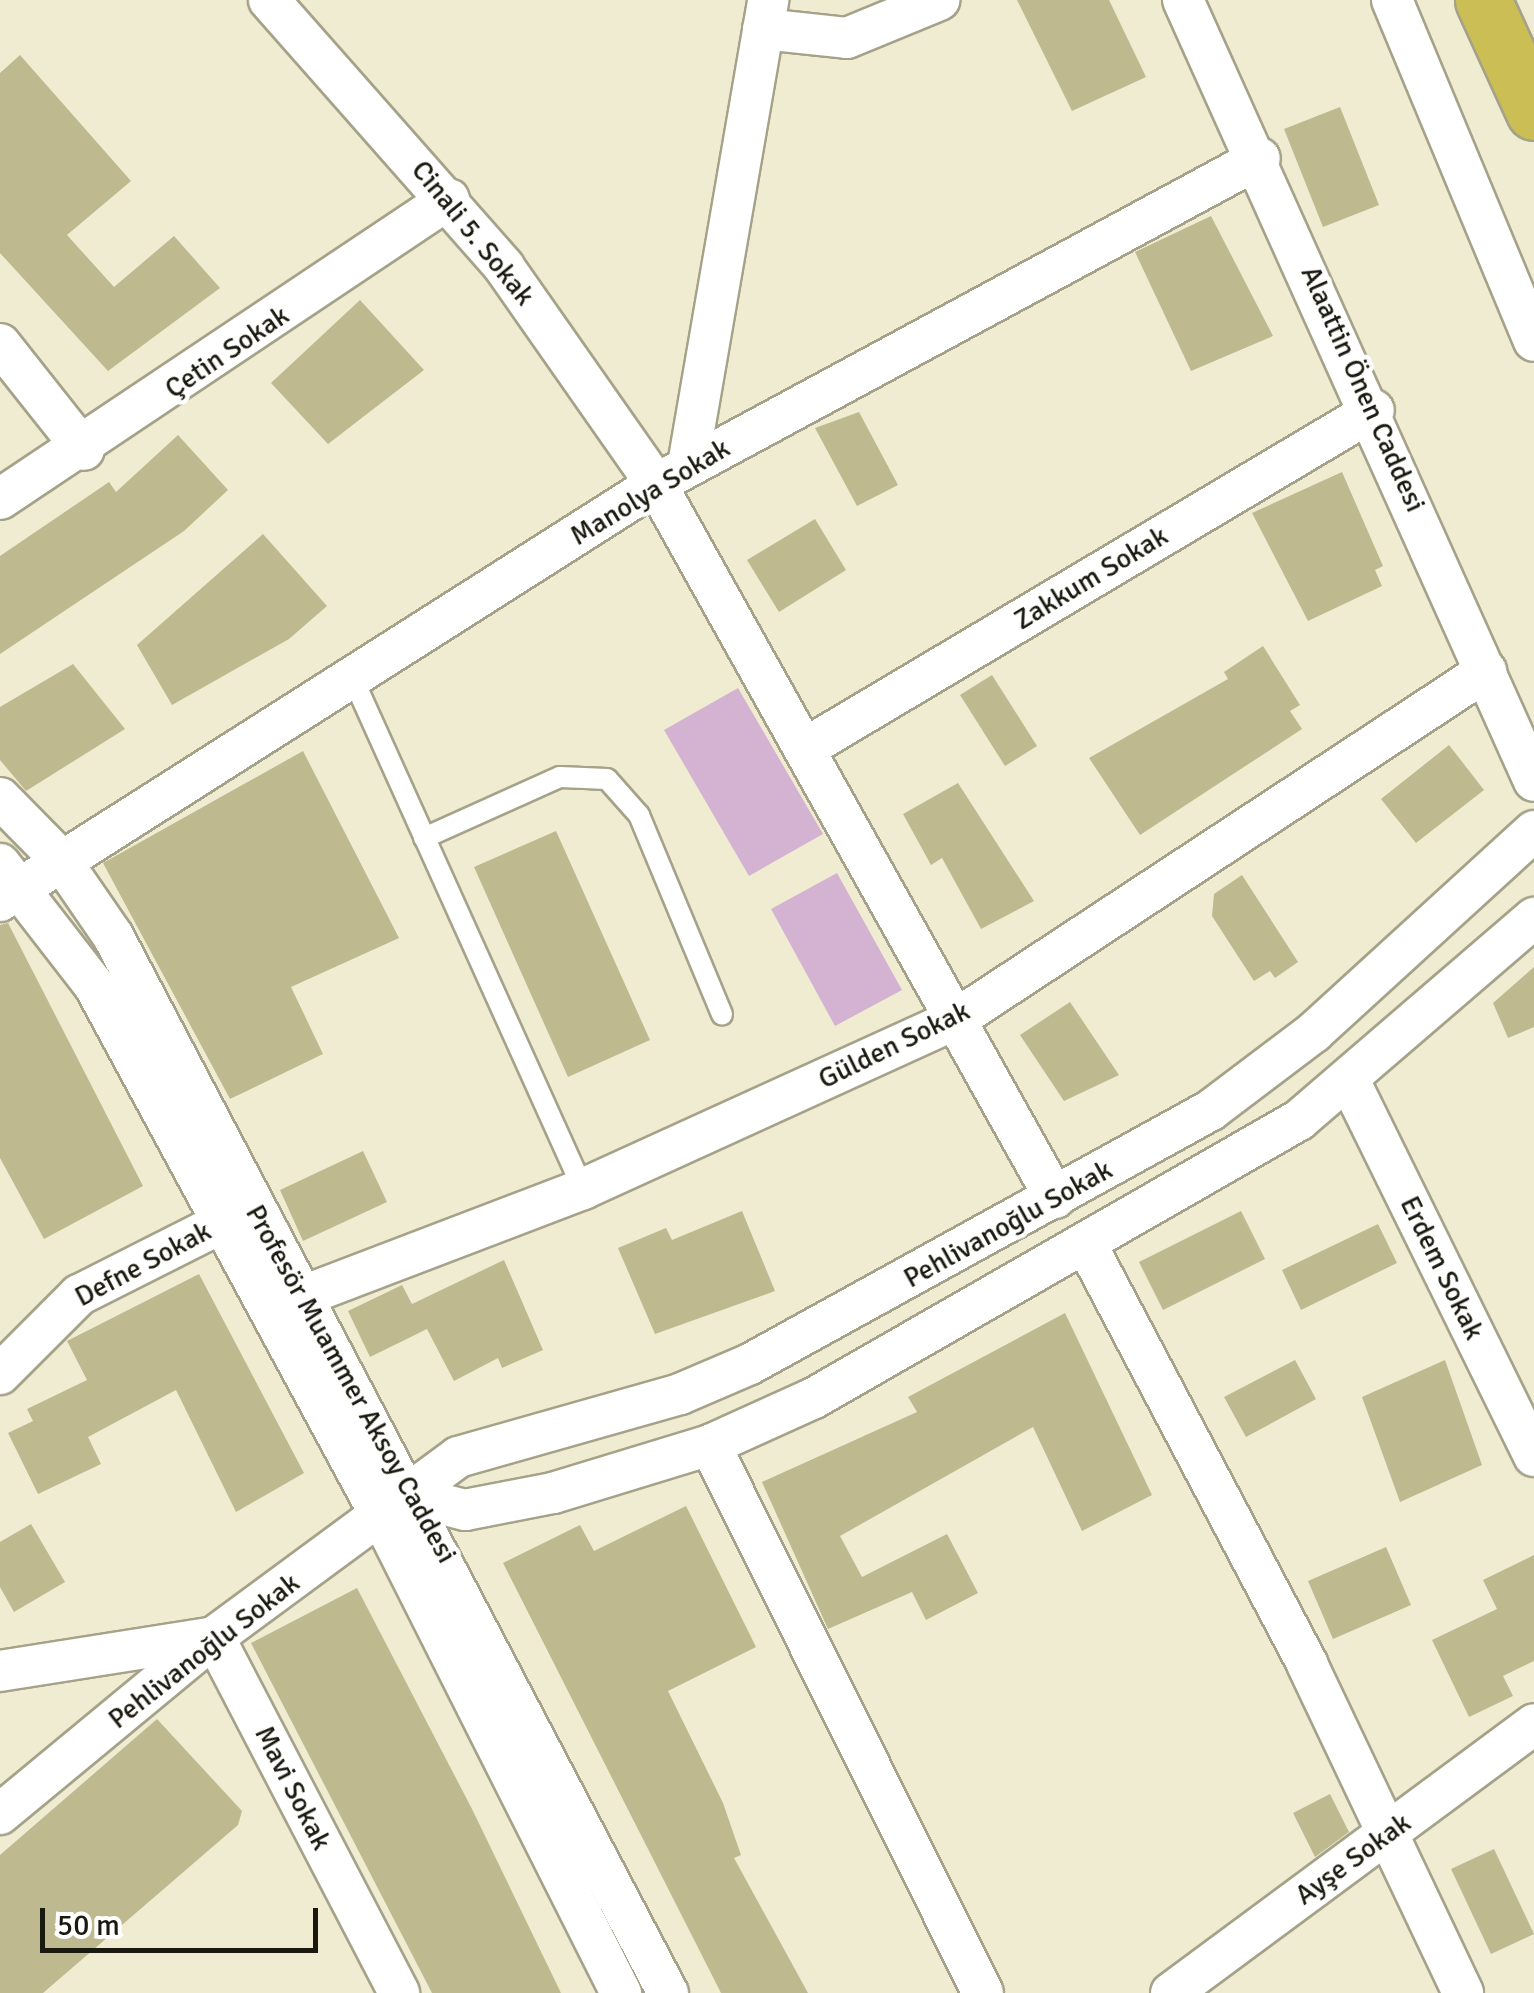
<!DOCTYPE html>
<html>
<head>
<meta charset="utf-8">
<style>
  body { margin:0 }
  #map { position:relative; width:1534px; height:1993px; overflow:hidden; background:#f0ecd2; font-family:Signika,sans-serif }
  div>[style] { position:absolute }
  .green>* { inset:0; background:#d3b3d1 }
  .building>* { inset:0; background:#beb98e }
  .roads { filter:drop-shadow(2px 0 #a5a289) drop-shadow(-2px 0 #a5a289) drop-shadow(0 2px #a5a289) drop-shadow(0 -2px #a5a289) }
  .service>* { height:20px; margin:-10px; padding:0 10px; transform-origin:10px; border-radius:10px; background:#fff }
  .minor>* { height:40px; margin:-20px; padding:0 20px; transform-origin:20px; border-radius:20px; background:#fff }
  .trunk>* { height:55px; margin:-27.5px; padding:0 27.5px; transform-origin:27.5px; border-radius:27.5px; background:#cbbe54 }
  span { translate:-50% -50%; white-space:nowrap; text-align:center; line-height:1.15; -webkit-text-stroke:9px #fff; paint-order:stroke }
  .street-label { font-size:28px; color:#1a190f }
  .scale { position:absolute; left:40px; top:1908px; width:278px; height:45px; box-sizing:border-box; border:5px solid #1a190f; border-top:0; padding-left:12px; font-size:30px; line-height:35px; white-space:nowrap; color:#1a190f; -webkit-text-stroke:8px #fff; paint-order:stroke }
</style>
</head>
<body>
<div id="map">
  <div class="green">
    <i style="clip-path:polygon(738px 688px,823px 834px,749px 876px,664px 730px)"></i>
    <i style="clip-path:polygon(837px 873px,902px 990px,835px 1026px,771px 909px)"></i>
  </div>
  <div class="building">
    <i style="clip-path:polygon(1017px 0,1109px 0,1146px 77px,1072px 111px)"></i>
    <i style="clip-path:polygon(20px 55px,131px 181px,67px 235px,114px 287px,174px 236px,220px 288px,108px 371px,0 253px,0 73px)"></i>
    <i style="clip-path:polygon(1340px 107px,1379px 205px,1323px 227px,1284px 129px)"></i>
    <i style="clip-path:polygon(1211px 216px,1273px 336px,1191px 371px,1135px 252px)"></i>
    <i style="clip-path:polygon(360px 300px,424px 370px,328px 444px,271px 383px)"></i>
    <i style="clip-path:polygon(859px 412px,898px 485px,857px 506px,815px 428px)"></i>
    <i style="clip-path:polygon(178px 435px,228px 490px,184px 531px,0 654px,0 556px,109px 482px,116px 492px)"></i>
    <i style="clip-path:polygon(1342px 472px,1383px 566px,1375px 570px,1382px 586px,1308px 621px,1252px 513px)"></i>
    <i style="clip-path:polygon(815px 519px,846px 570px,779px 612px,747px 560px)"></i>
    <i style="clip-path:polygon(263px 534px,327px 606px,289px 639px,172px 705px,137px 645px)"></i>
    <i style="clip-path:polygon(1263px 646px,1300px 705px,1290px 711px,1302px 729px,1140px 835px,1089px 758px,1228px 679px,1224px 672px)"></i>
    <i style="clip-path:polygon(73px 664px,125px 729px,26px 791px,0 760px,0 707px)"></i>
    <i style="clip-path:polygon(992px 675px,1037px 746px,1005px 766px,960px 695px)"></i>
    <i style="clip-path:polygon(1449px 745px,1484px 790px,1416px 843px,1381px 799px)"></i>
    <i style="clip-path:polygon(303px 751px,399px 938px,291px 987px,323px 1054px,230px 1099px,103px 863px)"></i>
    <i style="clip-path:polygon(958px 783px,1034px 901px,981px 929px,942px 858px,931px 865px,903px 814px)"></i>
    <i style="clip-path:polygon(556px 831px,650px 1040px,568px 1077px,474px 867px)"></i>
    <i style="clip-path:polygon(1242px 875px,1298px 962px,1275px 978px,1270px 971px,1254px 981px,1212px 916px,1214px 894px)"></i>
    <i style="clip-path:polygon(8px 923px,143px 1186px,44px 1239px,0 1158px,0 925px)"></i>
    <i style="clip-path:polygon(1534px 967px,1534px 1027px,1508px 1038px,1493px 1003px)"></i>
    <i style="clip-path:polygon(1070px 1002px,1119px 1075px,1064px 1101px,1020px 1035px)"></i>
    <i style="clip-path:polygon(363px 1151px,387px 1202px,303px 1241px,280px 1190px)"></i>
    <i style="clip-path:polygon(742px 1211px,775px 1291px,655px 1334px,618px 1248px,666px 1228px,672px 1240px)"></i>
    <i style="clip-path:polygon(1241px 1211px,1265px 1259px,1163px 1310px,1139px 1262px)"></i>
    <i style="clip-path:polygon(1378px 1224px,1397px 1263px,1301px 1310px,1282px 1270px)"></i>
    <i style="clip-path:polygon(504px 1260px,543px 1350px,502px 1368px,498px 1358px,454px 1381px,427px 1329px,370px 1357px,348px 1311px,402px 1285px,412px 1304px)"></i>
    <i style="clip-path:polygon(199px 1274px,304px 1473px,236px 1512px,176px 1390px,88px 1437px,101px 1464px,38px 1494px,8px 1433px,33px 1421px,27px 1409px,87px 1380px,67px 1341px)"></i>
    <i style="clip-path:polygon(1065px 1313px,1152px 1495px,1082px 1531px,1033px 1427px,840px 1536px,862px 1577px,947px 1534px,978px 1593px,926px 1620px,912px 1592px,828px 1629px,762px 1482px,917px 1412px,908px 1397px)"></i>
    <i style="clip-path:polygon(1295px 1360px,1316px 1399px,1246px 1437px,1224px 1397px)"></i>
    <i style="clip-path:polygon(1445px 1360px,1482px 1465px,1400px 1502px,1362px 1397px)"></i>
    <i style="clip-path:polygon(686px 1506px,756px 1647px,668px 1691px,723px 1803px,741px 1855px,734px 1858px,808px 1993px,721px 1993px,503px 1563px,580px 1525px,594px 1551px)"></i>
    <i style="clip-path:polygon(31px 1524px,65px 1582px,14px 1612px,0 1587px,0 1542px)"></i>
    <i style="clip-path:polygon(1386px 1547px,1411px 1605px,1333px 1639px,1308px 1581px)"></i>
    <i style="clip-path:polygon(1534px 1555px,1534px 1661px,1503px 1676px,1513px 1696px,1469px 1717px,1432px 1640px,1497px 1609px,1483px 1580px)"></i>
    <i style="clip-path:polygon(357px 1588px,472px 1809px,561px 1993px,432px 1993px,251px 1643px)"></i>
    <i style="clip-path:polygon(157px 1719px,242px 1811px,238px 1825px,43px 1993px,0 1993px,0 1855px)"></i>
    <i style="clip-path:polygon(1330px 1794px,1349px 1832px,1315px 1857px,1293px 1813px)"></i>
    <i style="clip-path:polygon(1494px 1849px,1534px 1934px,1491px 1954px,1451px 1869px)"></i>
  </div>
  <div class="roads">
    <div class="service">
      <i style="left:354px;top:681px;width:557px;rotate:65.73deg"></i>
      <i style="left:424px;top:838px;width:149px;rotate:-24.2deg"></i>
      <i style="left:560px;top:777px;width:47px;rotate:2.4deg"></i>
      <i style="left:607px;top:779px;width:48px;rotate:48.4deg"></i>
      <i style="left:639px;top:815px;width:216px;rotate:67.4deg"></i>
    </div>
    <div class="minor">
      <i style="left:269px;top:0;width:356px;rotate:48.6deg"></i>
      <i style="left:504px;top:267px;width:265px;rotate:55deg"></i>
      <i style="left:656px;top:484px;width:818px;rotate:60.8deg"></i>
      <i style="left:1183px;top:0;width:856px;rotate:65.8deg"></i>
      <i style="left:1392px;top:0;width:369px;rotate:67.4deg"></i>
      <i style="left:763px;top:29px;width:84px;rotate:6.1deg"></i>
      <i style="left:847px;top:38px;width:100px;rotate:-22.4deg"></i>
      <i style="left:0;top:344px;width:135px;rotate:51.6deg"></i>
      <i style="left:688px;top:465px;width:472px;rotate:-80.2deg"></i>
      <i style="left:0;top:499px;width:540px;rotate:-33.75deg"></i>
      <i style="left:809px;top:746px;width:657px;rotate:-30.74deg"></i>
      <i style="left:0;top:798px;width:86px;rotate:45.5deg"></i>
      <i style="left:60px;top:859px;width:93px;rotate:55.5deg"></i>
      <i style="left:113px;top:936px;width:1194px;rotate:62.3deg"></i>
      <i style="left:0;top:864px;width:153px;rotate:52.2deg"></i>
      <i style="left:94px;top:985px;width:606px;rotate:61.62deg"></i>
      <i style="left:382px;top:1518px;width:532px;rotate:63.29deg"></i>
      <i style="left:0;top:901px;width:777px;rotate:-32.44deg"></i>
      <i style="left:656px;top:484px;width:686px;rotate:-28.36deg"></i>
      <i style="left:1349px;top:1080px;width:419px;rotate:63.8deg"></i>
      <i style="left:1086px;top:1244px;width:475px;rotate:62.2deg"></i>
      <i style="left:1307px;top:1664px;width:364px;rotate:64.6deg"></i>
      <i style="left:303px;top:1296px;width:300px;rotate:-20.9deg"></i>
      <i style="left:583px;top:1189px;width:412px;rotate:-24.5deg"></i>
      <i style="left:958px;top:1018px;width:632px;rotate:-33.31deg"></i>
      <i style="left:0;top:1374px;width:112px;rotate:-45deg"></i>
      <i style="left:79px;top:1295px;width:186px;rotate:-26.8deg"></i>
      <i style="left:710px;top:1445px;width:612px;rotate:63.52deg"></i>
      <i style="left:415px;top:1497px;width:52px;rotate:14.6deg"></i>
      <i style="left:465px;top:1510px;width:90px;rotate:-10.9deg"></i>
      <i style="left:553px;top:1493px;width:164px;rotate:-17deg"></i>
      <i style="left:710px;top:1445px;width:114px;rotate:-24.3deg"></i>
      <i style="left:814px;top:1398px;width:559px;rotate:-29.82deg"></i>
      <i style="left:1299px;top:1120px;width:310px;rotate:-40.7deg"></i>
      <i style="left:0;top:1671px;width:217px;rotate:-9deg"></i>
      <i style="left:214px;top:1637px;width:401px;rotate:62.5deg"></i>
      <i style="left:0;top:1814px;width:278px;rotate:-39.6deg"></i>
      <i style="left:214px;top:1637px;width:303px;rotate:-36.4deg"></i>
      <i style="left:458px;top:1457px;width:231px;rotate:-15.8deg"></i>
      <i style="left:680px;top:1394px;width:76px;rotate:-23.2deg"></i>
      <i style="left:750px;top:1364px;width:526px;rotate:-28.85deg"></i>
      <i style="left:1211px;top:1110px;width:129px;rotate:-37.1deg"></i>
      <i style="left:1314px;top:1032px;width:298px;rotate:-42.4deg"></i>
      <i style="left:1171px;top:1993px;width:452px;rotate:-36.5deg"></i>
    </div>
    <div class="trunk">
      <i style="left:1483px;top:0;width:123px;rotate:65.5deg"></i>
    </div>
  </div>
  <div class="street-label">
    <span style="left:473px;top:233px;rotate:51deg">Cinali 5. Sokak</span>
    <span style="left:227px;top:352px;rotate:-34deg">Çetin Sokak</span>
    <span style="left:1363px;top:389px;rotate:66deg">Alaattin Önen Caddesi</span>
    <span style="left:650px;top:492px;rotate:-31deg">Manolya Sokak</span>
    <span style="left:1091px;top:578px;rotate:-31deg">Zakkum Sokak</span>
    <span style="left:894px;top:1045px;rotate:-26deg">Gülden Sokak</span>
    <span style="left:1008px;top:1224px;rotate:-29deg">Pehlivanoğlu Sokak</span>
    <span style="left:143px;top:1264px;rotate:-28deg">Defne Sokak</span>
    <span style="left:1442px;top:1268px;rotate:64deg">Erdem Sokak</span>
    <span style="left:351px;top:1384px;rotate:61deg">Profesör Muammer Aksoy Caddesi</span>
    <span style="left:204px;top:1651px;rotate:-38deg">Pehlivanoğlu Sokak</span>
    <span style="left:293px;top:1788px;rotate:63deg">Mavi Sokak</span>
    <span style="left:1353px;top:1859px;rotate:-36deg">Ayşe Sokak</span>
  </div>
  <div class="scale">50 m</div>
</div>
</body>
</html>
